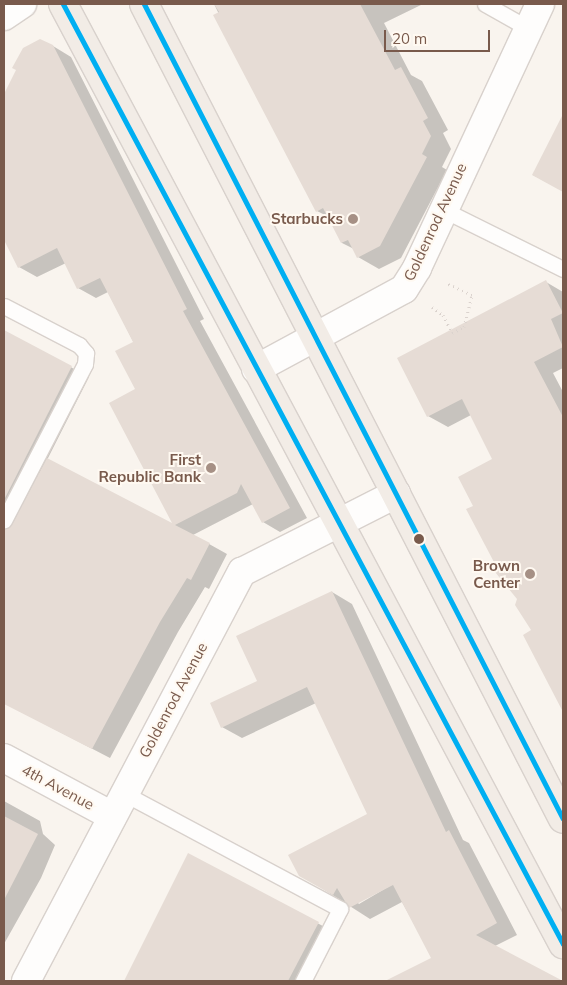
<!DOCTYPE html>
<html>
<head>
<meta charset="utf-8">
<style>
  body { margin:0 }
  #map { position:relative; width:567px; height:985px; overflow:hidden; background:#f9f4ee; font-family:Mulish,sans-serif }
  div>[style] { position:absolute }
  .shadow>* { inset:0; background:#0003 }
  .building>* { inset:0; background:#e6dcd5 }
  .path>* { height:3px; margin-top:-1.5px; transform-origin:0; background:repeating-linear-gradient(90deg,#dbd3ce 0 1px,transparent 0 5px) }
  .roads { filter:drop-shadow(1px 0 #d8d1cc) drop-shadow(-1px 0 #d8d1cc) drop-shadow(0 1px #d8d1cc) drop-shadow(0 -1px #d8d1cc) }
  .service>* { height:15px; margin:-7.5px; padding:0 7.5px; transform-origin:7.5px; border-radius:7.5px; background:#fefdfc }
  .minor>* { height:28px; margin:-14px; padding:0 14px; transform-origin:14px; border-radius:14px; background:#fefdfc }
  .tertiary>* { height:28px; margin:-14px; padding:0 14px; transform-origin:14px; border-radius:14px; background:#fefdfc }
  .trunk>* { height:28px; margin:-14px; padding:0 14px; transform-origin:14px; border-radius:14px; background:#f2ece6 }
  .bus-1>* { height:5px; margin:-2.5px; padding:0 2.5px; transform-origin:2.5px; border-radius:2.5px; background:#00aff2 }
  .dots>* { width:14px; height:14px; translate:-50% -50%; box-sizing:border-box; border:2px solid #fff9f1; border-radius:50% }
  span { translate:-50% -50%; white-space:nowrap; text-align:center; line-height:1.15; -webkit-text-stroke:4px #fff9f1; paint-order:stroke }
  .poi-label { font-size:15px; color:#795a4c; font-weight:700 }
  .right { translate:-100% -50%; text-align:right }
  .street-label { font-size:15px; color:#795a4c }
  .frame { position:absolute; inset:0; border:5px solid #795a4c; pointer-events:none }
  .scale { position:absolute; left:384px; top:30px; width:106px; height:22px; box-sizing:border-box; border:2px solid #795a4c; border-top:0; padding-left:6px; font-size:15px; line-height:18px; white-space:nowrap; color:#795a4c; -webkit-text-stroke:4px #fff9f1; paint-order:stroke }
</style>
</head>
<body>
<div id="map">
  <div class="shadow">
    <i style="clip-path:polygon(214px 4px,423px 4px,384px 23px,411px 75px,422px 81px,448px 130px,443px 133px,451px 149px,442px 167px,447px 170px,401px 258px,379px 269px,358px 257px,354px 249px,342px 243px,329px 217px,317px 211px)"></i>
    <i style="clip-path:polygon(53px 46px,71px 57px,204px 319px,200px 321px,307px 518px,280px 532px,263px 522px,253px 504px,193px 535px,227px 554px,209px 589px,205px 587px,178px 632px,110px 758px,4px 703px,4px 576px,21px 544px,4px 535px,4px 331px,89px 377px,47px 460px,175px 526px,111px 404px,137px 390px,134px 343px,108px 292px,96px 298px,78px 288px,66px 263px,37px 277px,19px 267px,4px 238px,4px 97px,18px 70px)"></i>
    <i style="clip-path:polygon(563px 123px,563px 191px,533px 175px)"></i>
    <i style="clip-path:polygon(546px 282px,563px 292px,563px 368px,553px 373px,563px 392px,563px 709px,525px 636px,533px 631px,519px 599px,497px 565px,475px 506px,494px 459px,471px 415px,448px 427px,428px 416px)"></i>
    <i style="clip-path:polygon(evenodd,332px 592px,352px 604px,463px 840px,469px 843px,517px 935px,495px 946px,541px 971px,545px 981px,412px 981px,406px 972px,433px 958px,402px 902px,370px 919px,320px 887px,369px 814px,316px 703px,242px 738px,222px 727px,332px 592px,398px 881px,359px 904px,357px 902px,398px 881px)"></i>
    <i style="clip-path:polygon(4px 801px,40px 821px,43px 834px,55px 845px,41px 878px,4px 944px)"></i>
    <i style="clip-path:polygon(189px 855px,336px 933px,311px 981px,125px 981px)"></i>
  </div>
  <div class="building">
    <i style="clip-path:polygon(214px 4px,360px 4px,395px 70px,401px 67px,428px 118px,423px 121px,431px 136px,422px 154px,427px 157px,380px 246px,357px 258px,348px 240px,341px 243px,323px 208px,316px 212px,213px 15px,219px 12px)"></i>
    <i style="clip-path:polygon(40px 39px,53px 45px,187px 309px,183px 311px,290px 508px,262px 523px,241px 484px,237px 493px,175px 525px,210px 543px,191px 580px,187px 578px,160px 622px,92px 749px,4px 704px,4px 529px,12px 524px,47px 458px,172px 523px,109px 403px,135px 389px,115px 351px,133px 342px,100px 278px,77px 289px,57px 248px,18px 268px,4px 240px,4px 94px,16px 70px,12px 68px,23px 48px)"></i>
    <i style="clip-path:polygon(563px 114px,563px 192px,532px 175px)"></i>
    <i style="clip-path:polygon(546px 280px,563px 313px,551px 319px,563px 347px,534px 362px,563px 417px,563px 712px,523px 635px,531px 630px,515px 605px,517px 599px,491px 567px,495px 564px,466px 509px,473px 506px,458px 477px,492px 459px,462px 399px,427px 417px,397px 358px)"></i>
    <i style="clip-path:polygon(4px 330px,72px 366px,4px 500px)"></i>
    <i style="clip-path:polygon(332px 591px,446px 832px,449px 830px,497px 923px,476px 935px,563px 981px,385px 981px,431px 958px,393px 885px,349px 908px,337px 888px,333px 895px,299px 876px,288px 855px,367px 814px,307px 687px,221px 728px,210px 703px,257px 681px,236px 636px)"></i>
    <i style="clip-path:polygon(4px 816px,38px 834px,4px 900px)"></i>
    <i style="clip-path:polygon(188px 853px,319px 922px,288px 981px,124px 981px)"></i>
  </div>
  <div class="path">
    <i style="left:432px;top:307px;width:14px;rotate:36deg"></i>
    <i style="left:443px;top:315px;width:20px;rotate:63deg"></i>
    <i style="left:452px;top:333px;width:13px;rotate:-27deg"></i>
    <i style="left:464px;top:327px;width:33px;rotate:-76deg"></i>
    <i style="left:472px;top:295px;width:29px;rotate:-155deg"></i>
  </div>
  <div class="roads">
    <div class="service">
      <i style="left:485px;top:4px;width:47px;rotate:29.3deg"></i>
      <i style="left:442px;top:209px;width:135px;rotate:26.4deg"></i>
      <i style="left:4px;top:306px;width:85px;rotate:27.5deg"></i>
      <i style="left:79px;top:345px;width:11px;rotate:49deg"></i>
      <i style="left:86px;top:353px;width:11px;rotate:95deg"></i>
      <i style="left:85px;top:364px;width:176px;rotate:117.4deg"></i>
      <i style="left:123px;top:793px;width:246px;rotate:28.1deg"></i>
      <i style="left:340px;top:909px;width:81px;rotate:117.2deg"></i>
    </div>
    <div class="minor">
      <i style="left:4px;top:16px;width:22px;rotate:-34deg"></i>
      <i style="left:256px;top:369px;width:168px;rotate:-28.4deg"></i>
      <i style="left:404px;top:289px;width:25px;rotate:-58deg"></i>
      <i style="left:417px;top:268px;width:291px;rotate:-65deg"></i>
      <i style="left:4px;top:758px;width:123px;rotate:28.2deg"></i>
    </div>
    <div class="tertiary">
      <i style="left:26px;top:981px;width:463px;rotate:-62.2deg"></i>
      <i style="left:242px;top:572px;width:173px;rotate:-26.9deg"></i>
    </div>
    <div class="trunk">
      <i style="left:63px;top:4px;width:1065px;rotate:61.99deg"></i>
      <i style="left:144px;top:4px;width:916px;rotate:62.79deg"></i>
    </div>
  </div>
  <div class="bus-1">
    <i style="left:63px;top:4px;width:1065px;rotate:61.99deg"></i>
    <i style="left:144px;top:4px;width:916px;rotate:62.79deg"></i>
  </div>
  <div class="dots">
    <i style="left:353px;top:219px;background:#a69085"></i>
    <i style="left:211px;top:468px;background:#a69085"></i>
    <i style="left:419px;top:539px;background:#795a4c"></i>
    <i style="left:530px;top:574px;background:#a69085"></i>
  </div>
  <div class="poi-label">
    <span class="right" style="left:343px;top:219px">Starbucks</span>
    <span class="right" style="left:201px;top:468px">First<br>Republic Bank</span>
    <span class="right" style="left:520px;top:574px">Brown<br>Center</span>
  </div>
  <div class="street-label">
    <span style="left:435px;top:222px;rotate:-65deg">Goldenrod Avenue</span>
    <span style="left:173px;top:700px;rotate:-62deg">Goldenrod Avenue</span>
    <span style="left:58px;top:787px;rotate:28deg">4th Avenue</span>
  </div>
  <div class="frame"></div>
  <div class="scale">20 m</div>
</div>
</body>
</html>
